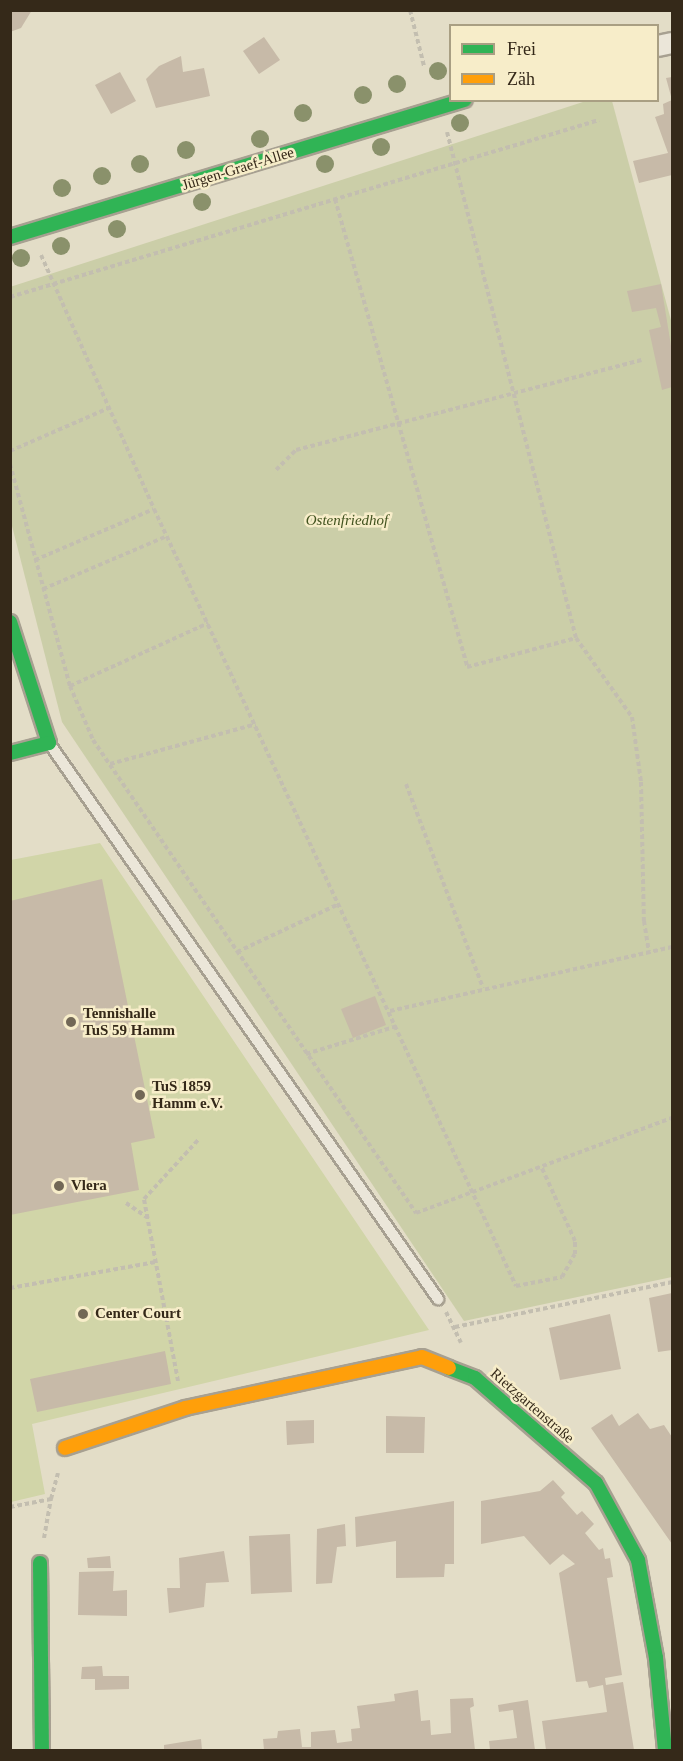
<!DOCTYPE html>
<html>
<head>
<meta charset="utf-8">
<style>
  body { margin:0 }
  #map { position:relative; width:683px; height:1761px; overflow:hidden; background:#e3ddc7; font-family:"Times New Roman",serif }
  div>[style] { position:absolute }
  .green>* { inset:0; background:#d1d5a8 }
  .cemetery>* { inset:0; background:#cbcea8 }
  .building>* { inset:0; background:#c7baa8 }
  .path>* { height:4px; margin-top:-2px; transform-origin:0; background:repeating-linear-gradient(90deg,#c3beb0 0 4.5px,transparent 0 7.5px) }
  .roads { filter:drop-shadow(2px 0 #a7a091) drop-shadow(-2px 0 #a7a091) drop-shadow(0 2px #a7a091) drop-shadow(0 -2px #a7a091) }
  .lane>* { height:10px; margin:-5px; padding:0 5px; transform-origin:5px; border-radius:5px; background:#ebe6d9 }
  .street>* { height:20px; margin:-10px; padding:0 10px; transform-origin:10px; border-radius:10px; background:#ebe6d9 }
  .fast>* { height:14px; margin:-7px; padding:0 7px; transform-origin:7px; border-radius:7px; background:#30b455 }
  .slow>* { height:14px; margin:-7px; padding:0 7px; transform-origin:7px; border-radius:7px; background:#ff9f0a }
  .trees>* { width:18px; height:18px; margin:-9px; border-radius:50%; background:#8a916b }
  .dots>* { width:16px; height:16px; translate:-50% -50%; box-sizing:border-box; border:3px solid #f7edc9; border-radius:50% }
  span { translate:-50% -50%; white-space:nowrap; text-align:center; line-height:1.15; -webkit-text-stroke:5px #f7edc9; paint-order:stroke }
  .street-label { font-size:15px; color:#352919 }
  .park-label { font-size:15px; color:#42531f; font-style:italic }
  .poi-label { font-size:15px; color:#352919; font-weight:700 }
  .left { translate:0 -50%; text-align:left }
  .frame { position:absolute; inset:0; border:12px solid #352919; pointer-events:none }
  .legend { position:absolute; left:449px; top:24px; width:210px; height:78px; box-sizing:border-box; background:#f7edc9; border:2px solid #a99f83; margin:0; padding:8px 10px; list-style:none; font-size:18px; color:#352919 }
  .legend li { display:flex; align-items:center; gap:12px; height:30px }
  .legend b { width:30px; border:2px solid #a99f83 }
</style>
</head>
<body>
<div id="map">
  <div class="green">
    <i style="clip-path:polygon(100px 843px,429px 1330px,32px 1424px,45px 1494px,11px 1502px,11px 860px)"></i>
  </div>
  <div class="cemetery">
    <i style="clip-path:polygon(586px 101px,612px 101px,672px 324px,672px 1277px,464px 1321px,62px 722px,11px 522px,10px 287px)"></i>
  </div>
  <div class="building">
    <i style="clip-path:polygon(10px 10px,32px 10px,21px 28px,10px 32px)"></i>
    <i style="clip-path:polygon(264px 37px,280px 60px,259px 74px,243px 51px)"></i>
    <i style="clip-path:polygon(181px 56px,183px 72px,204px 68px,210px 96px,156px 108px,146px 79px,159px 66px)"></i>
    <i style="clip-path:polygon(120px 72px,136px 101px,111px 114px,95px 85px)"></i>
    <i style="clip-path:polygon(672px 77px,672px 175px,639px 183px,633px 161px,668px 153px,655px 117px,664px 114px,663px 104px,672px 100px,666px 78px)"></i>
    <i style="clip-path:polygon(661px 284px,672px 352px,672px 387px,662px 390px,649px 330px,661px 327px,656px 308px,632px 312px,627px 291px)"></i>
    <i style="clip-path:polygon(102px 879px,155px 1138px,131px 1143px,139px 1190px,10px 1215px,10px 901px)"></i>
    <i style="clip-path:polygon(375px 996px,386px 1025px,353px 1038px,341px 1009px)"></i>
    <i style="clip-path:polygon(672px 1293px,672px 1350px,658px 1352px,649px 1298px)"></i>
    <i style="clip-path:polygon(610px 1314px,621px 1369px,560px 1380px,549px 1328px)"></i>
    <i style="clip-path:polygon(165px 1351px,171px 1384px,37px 1412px,30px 1379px)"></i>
    <i style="clip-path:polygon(638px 1413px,650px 1429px,664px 1425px,672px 1437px,672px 1544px,591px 1428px,612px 1414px,619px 1426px)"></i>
    <i style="clip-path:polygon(386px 1416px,425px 1417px,424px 1453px,386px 1453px)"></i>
    <i style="clip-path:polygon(314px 1420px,314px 1443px,287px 1445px,286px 1421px)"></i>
    <i style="clip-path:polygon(553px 1480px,565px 1493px,561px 1497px,577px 1515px,582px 1511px,594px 1524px,585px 1533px,599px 1550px,603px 1548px,605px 1559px,610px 1558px,613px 1577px,607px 1578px,622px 1675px,605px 1678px,606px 1685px,623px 1682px,634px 1750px,546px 1750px,542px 1721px,607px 1712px,603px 1685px,589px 1688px,587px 1681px,576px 1682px,559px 1573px,575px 1564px,563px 1554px,550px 1565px,524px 1536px,481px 1544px,481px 1501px,540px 1491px)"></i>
    <i style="clip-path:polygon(454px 1501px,454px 1564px,445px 1564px,444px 1577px,396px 1578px,396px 1541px,356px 1547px,355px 1517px)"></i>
    <i style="clip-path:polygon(345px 1524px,346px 1546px,337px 1547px,332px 1583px,316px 1584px,317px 1529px)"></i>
    <i style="clip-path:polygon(290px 1534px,292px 1592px,251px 1594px,249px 1536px)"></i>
    <i style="clip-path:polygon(224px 1551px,229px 1582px,206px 1583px,204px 1607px,169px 1613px,167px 1588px,180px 1588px,179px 1558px)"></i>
    <i style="clip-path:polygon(110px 1556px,111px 1568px,88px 1568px,87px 1558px)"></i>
    <i style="clip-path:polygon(114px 1571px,113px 1591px,127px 1590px,127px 1616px,78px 1615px,79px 1572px)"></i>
    <i style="clip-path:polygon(102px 1666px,103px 1676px,129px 1676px,129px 1689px,95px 1690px,95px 1679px,81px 1679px,82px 1667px)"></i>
    <i style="clip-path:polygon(418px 1690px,421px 1721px,430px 1720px,431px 1735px,451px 1733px,450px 1699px,473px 1698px,474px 1706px,470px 1708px,475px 1750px,264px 1750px,263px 1739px,277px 1738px,278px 1731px,300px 1729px,302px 1747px,311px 1747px,311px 1732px,335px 1730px,337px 1743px,352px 1741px,351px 1729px,360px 1728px,357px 1706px,395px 1701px,394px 1694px)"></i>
    <i style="clip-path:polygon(528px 1700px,535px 1750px,490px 1750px,489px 1741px,517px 1738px,513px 1710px,499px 1712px,498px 1705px)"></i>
    <i style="clip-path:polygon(201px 1739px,202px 1750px,164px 1750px,164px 1745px)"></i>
  </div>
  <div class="path">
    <i style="left:410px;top:10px;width:58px;rotate:76deg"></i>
    <i style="left:447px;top:132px;width:522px;rotate:75.7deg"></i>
    <i style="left:576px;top:638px;width:97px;rotate:54.7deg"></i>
    <i style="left:632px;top:717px;width:66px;rotate:82.1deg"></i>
    <i style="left:641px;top:782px;width:139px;rotate:88.8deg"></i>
    <i style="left:644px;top:921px;width:31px;rotate:81deg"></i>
    <i style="left:335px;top:199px;width:486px;rotate:74.2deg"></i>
    <i style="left:467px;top:667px;width:113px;rotate:-14.9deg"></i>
    <i style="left:41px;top:255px;width:278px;rotate:66deg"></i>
    <i style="left:154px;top:509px;width:857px;rotate:65.02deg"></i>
    <i style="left:516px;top:1286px;width:47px;rotate:-11.1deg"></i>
    <i style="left:562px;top:1277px;width:26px;rotate:-61deg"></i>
    <i style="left:575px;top:1254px;width:13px;rotate:-90deg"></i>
    <i style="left:575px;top:1241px;width:82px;rotate:-114.4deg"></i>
    <i style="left:10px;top:297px;width:615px;rotate:-16.73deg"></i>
    <i style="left:10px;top:451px;width:108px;rotate:-23.5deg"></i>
    <i style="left:10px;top:464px;width:230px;rotate:74.9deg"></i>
    <i style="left:70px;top:686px;width:59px;rotate:66.9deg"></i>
    <i style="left:93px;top:740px;width:573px;rotate:55.67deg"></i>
    <i style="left:416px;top:1213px;width:273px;rotate:-20.4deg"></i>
    <i style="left:276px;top:470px;width:28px;rotate:-45deg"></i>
    <i style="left:296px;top:450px;width:357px;rotate:-14.6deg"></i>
    <i style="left:35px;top:560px;width:129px;rotate:-23.2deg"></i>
    <i style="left:43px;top:589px;width:135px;rotate:-23.1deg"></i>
    <i style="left:70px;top:686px;width:152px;rotate:-24.5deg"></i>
    <i style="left:110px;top:764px;width:151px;rotate:-15.3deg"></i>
    <i style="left:406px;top:784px;width:218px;rotate:69.3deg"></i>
    <i style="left:237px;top:952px;width:110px;rotate:-25.2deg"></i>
    <i style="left:390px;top:1011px;width:289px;rotate:-12.8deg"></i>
    <i style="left:306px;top:1054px;width:95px;rotate:-17.1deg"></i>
    <i style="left:126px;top:1203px;width:25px;rotate:34deg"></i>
    <i style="left:10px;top:1288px;width:148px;rotate:-10.1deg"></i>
    <i style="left:446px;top:1312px;width:34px;rotate:64deg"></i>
    <i style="left:455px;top:1327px;width:222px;rotate:-11.7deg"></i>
    <i style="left:178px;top:1381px;width:185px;rotate:-100.6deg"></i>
    <i style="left:144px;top:1199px;width:80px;rotate:-47.5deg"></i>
    <i style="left:10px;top:1507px;width:42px;rotate:-11deg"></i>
    <i style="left:51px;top:1499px;width:27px;rotate:-75deg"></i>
    <i style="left:44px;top:1538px;width:40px;rotate:-80deg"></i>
  </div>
  <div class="roads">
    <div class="lane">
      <i style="left:49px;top:743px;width:679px;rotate:55.02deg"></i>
    </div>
    <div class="street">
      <i style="left:658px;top:46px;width:14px;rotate:-12deg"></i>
    </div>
    <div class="fast">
      <i style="left:10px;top:237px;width:475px;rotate:-16.8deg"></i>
      <i style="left:10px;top:622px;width:127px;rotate:72.1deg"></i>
      <i style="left:49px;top:743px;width:40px;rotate:165.6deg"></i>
      <i style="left:449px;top:1368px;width:28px;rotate:21deg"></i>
      <i style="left:475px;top:1378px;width:160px;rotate:41deg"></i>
      <i style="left:596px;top:1483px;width:88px;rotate:61.4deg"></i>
      <i style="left:638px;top:1560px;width:100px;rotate:79.6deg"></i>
      <i style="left:656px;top:1658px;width:92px;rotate:84.4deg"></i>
      <i style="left:40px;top:1563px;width:187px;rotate:89.4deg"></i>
    </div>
    <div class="slow">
      <i style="left:65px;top:1448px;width:126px;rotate:-18.4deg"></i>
      <i style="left:185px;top:1408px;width:242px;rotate:-12.1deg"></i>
      <i style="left:422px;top:1357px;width:29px;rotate:22deg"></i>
    </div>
  </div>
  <div class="trees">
    <i style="left:438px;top:71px"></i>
    <i style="left:397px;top:84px"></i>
    <i style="left:363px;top:95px"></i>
    <i style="left:303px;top:113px"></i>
    <i style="left:460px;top:123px"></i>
    <i style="left:260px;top:139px"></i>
    <i style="left:381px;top:147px"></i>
    <i style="left:186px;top:150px"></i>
    <i style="left:140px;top:164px"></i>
    <i style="left:325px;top:164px"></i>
    <i style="left:102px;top:176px"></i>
    <i style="left:62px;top:188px"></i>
    <i style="left:202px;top:202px"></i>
    <i style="left:117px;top:229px"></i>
    <i style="left:61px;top:246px"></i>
    <i style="left:21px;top:258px"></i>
  </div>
  <div class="dots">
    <i style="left:71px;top:1022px;background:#726856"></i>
    <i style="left:140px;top:1095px;background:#726856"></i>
    <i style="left:59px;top:1186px;background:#726856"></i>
    <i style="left:83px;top:1314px;background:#726856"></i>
  </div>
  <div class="street-label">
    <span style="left:238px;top:169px;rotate:-17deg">Jürgen-Graef-Allee</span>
    <span style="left:532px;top:1406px;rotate:41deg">Rietzgartenstraße</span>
  </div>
  <div class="park-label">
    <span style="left:347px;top:521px">Ostenfriedhof</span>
  </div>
  <div class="poi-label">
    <span class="left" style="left:83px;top:1022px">Tennishalle<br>TuS 59 Hamm</span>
    <span class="left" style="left:152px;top:1095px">TuS 1859<br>Hamm e.V.</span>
    <span class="left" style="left:71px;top:1186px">Vlera</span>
    <span class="left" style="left:95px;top:1314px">Center Court</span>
  </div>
  <div class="frame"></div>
  <ul class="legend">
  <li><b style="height:8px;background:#30b455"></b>Frei</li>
  <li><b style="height:8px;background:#ff9f0a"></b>Zäh</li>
  </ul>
</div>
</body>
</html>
